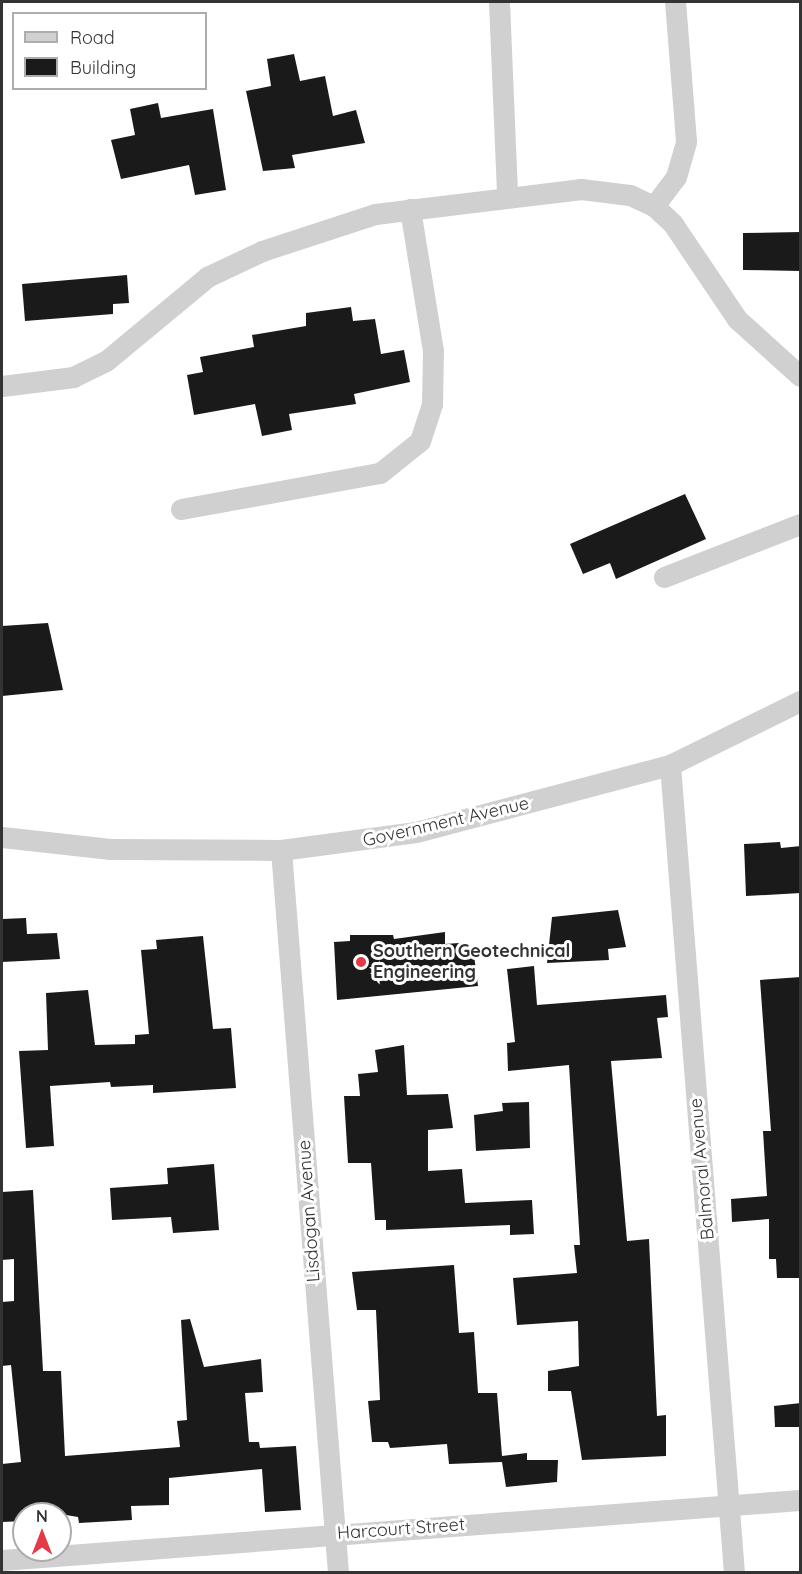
<!DOCTYPE html>
<html>
<head>
<meta charset="utf-8">
<style>
  body { margin:0 }
  #map { position:relative; width:802px; height:1574px; overflow:hidden; background:#fff; font-family:Quicksand,sans-serif }
  div>[style] { position:absolute }
  .building>* { inset:0; background:#1a1a1a }
  .minor>* { height:21px; margin:-10.5px; padding:0 10.5px; transform-origin:10.5px; border-radius:10.5px; background:#d0d0d0 }
  .dots>* { width:16px; height:16px; translate:-50% -50%; box-sizing:border-box; border:3px solid #fff; border-radius:50% }
  span { translate:-50% -50%; white-space:nowrap; text-align:center; line-height:1.15; -webkit-text-stroke:6px #fff; paint-order:stroke }
  .street-label { font-size:18px; color:#333 }
  .poi-label { font-size:18px; color:#333; font-weight:700 }
  .left { translate:0 -50%; text-align:left }
  .frame { position:absolute; inset:0; border:3px solid #333; pointer-events:none }
  .legend { position:absolute; left:12px; top:12px; width:195px; height:78px; box-sizing:border-box; background:#fff; border:2px solid #adadad; margin:0; padding:8px 10px; list-style:none; font-size:18px; color:#333 }
  .legend li { display:flex; align-items:center; gap:12px; height:30px }
  .legend b { width:30px; border:2px solid #adadad }
  .north { position:absolute; left:12px; top:1502px; width:60px; height:60px; box-sizing:border-box; background:#fff; border:2px solid #adadad; border-radius:50%; rotate:0deg; font-size:16px; font-weight:700; line-height:24px; text-align:center; color:#333 }
  .north::after { content:''; display:block; margin:auto; width:21px; height:27px; background:#e63946; clip-path:polygon(50% 0,100% 100%,50% 72%,0 100%) }
</style>
</head>
<body>
<div id="map">
  <div class="building">
    <i style="clip-path:polygon(294px 54px,300px 81px,325px 76px,333px 116px,356px 110px,365px 143px,292px 155px,295px 168px,263px 171px,246px 91px,271px 86px,267px 59px)"></i>
    <i style="clip-path:polygon(158px 103px,161px 118px,213px 109px,226px 190px,195px 195px,189px 165px,121px 179px,111px 140px,135px 135px,130px 109px)"></i>
    <i style="clip-path:polygon(801px 232px,801px 271px,743px 270px,743px 233px)"></i>
    <i style="clip-path:polygon(127px 275px,129px 303px,113px 304px,113px 314px,25px 321px,22px 284px)"></i>
    <i style="clip-path:polygon(351px 307px,353px 321px,375px 319px,381px 354px,404px 350px,410px 382px,354px 394px,356px 404px,289px 414px,292px 430px,262px 436px,255px 404px,194px 415px,187px 375px,203px 372px,200px 357px,254px 347px,252px 335px,306px 326px,306px 313px)"></i>
    <i style="clip-path:polygon(685px 494px,706px 539px,616px 579px,610px 563px,583px 574px,570px 544px)"></i>
    <i style="clip-path:polygon(48px 623px,63px 690px,2px 696px,2px 626px)"></i>
    <i style="clip-path:polygon(780px 842px,781px 848px,801px 846px,801px 893px,746px 896px,744px 844px)"></i>
    <i style="clip-path:polygon(618px 910px,626px 947px,608px 949px,609px 960px,547px 963px,552px 917px)"></i>
    <i style="clip-path:polygon(26px 918px,27px 934px,57px 933px,60px 959px,2px 962px,2px 919px)"></i>
    <i style="clip-path:polygon(445px 932px,445px 944px,459px 943px,459px 955px,474px 955px,478px 986px,337px 1000px,334px 942px,350px 941px,350px 935px,393px 935px,394px 939px)"></i>
    <i style="clip-path:polygon(203px 936px,213px 1029px,231px 1028px,236px 1088px,153px 1093px,153px 1085px,111px 1087px,110px 1082px,50px 1086px,54px 1146px,26px 1148px,19px 1051px,48px 1050px,46px 993px,88px 990px,95px 1045px,135px 1044px,135px 1035px,149px 1034px,141px 950px,157px 949px,156px 940px)"></i>
    <i style="clip-path:polygon(534px 966px,537px 1005px,666px 995px,668px 1017px,657px 1018px,662px 1058px,611px 1061px,627px 1241px,649px 1239px,657px 1416px,666px 1415px,666px 1456px,582px 1460px,571px 1391px,548px 1391px,548px 1371px,579px 1366px,578px 1321px,517px 1325px,513px 1278px,577px 1273px,574px 1245px,580px 1245px,569px 1065px,508px 1071px,507px 1043px,515px 1042px,507px 969px)"></i>
    <i style="clip-path:polygon(801px 977px,801px 1278px,777px 1278px,776px 1259px,769px 1259px,769px 1219px,732px 1222px,731px 1199px,767px 1196px,763px 1131px,771px 1131px,760px 980px)"></i>
    <i style="clip-path:polygon(404px 1045px,407px 1095px,448px 1094px,453px 1128px,428px 1130px,428px 1171px,462px 1169px,465px 1203px,532px 1200px,534px 1234px,510px 1235px,510px 1225px,386px 1230px,386px 1220px,375px 1220px,371px 1163px,348px 1163px,344px 1096px,360px 1096px,358px 1074px,378px 1072px,375px 1050px)"></i>
    <i style="clip-path:polygon(529px 1102px,530px 1148px,476px 1151px,474px 1115px,503px 1111px,502px 1103px)"></i>
    <i style="clip-path:polygon(214px 1164px,219px 1230px,173px 1233px,171px 1217px,112px 1220px,110px 1188px,168px 1184px,167px 1168px)"></i>
    <i style="clip-path:polygon(33px 1190px,43px 1371px,61px 1371px,65px 1456px,180px 1447px,177px 1421px,187px 1420px,181px 1320px,190px 1319px,204px 1367px,261px 1359px,263px 1392px,245px 1393px,249px 1442px,259px 1442px,260px 1448px,296px 1446px,301px 1510px,265px 1512px,262px 1469px,169px 1478px,169px 1505px,131px 1506px,132px 1520px,79px 1523px,78px 1517px,60px 1514px,24px 1514px,24px 1521px,2px 1522px,2px 1464px,21px 1462px,11px 1365px,2px 1366px,2px 1302px,14px 1301px,14px 1259px,2px 1260px,2px 1192px)"></i>
    <i style="clip-path:polygon(454px 1265px,459px 1333px,474px 1332px,478px 1393px,497px 1393px,502px 1456px,527px 1453px,527px 1460px,558px 1460px,557px 1482px,506px 1487px,502px 1462px,449px 1464px,447px 1444px,390px 1448px,388px 1442px,372px 1442px,368px 1401px,380px 1400px,376px 1310px,357px 1310px,352px 1272px)"></i>
    <i style="clip-path:polygon(801px 1403px,801px 1427px,775px 1427px,774px 1406px)"></i>
  </div>
  <div class="minor">
    <i style="left:499px;top:2px;width:194px;rotate:87.6deg"></i>
    <i style="left:654px;top:206px;width:36px;rotate:-53deg"></i>
    <i style="left:676px;top:177px;width:37px;rotate:-74deg"></i>
    <i style="left:686px;top:141px;width:139px;rotate:-94.5deg"></i>
    <i style="left:2px;top:386px;width:72px;rotate:-7.2deg"></i>
    <i style="left:73px;top:377px;width:37px;rotate:-26deg"></i>
    <i style="left:106px;top:361px;width:131px;rotate:-39.7deg"></i>
    <i style="left:207px;top:277px;width:61px;rotate:-25.3deg"></i>
    <i style="left:262px;top:251px;width:119px;rotate:-18.1deg"></i>
    <i style="left:375px;top:214px;width:208px;rotate:-6.9deg"></i>
    <i style="left:581px;top:189px;width:49px;rotate:7deg"></i>
    <i style="left:630px;top:195px;width:26px;rotate:25deg"></i>
    <i style="left:654px;top:206px;width:26px;rotate:43deg"></i>
    <i style="left:673px;top:224px;width:115px;rotate:56deg"></i>
    <i style="left:737px;top:319px;width:85px;rotate:42.1deg"></i>
    <i style="left:181px;top:509px;width:202px;rotate:-10.3deg"></i>
    <i style="left:380px;top:473px;width:51px;rotate:-38.7deg"></i>
    <i style="left:420px;top:441px;width:39px;rotate:-72deg"></i>
    <i style="left:432px;top:404px;width:53px;rotate:-88.9deg"></i>
    <i style="left:433px;top:351px;width:144px;rotate:-99.2deg"></i>
    <i style="left:664px;top:577px;width:146px;rotate:-21.3deg"></i>
    <i style="left:670px;top:765px;width:810px;rotate:85.47deg"></i>
    <i style="left:2px;top:837px;width:109px;rotate:6.3deg"></i>
    <i style="left:110px;top:849px;width:171px;rotate:0.3deg"></i>
    <i style="left:281px;top:850px;width:136px;rotate:-7.6deg"></i>
    <i style="left:416px;top:832px;width:263px;rotate:-14.8deg"></i>
    <i style="left:670px;top:765px;width:145px;rotate:-26.2deg"></i>
    <i style="left:281px;top:850px;width:724px;rotate:85.49deg"></i>
    <i style="left:2px;top:1560px;width:800px;rotate:-4.3deg"></i>
  </div>
  <div class="dots">
    <i style="left:361px;top:962px;background:#e63946"></i>
  </div>
  <div class="street-label">
    <span style="left:446px;top:822px;rotate:-13deg">Government Avenue</span>
    <span style="left:702px;top:1169px;rotate:-95deg">Balmoral Avenue</span>
    <span style="left:309px;top:1211px;rotate:-94deg">Lisdogan Avenue</span>
    <span style="left:401px;top:1529px;rotate:-4deg">Harcourt Street</span>
  </div>
  <div class="poi-label">
    <span class="left" style="left:373px;top:962px">Southern Geotechnical<br>Engineering</span>
  </div>
  <div class="frame"></div>
  <ul class="legend">
  <li><b style="height:8px;background:#d0d0d0"></b>Road</li>
  <li><b style="height:16px;background:#1a1a1a"></b>Building</li>
  </ul>
  <div class="north">N</div>
</div>
</body>
</html>
